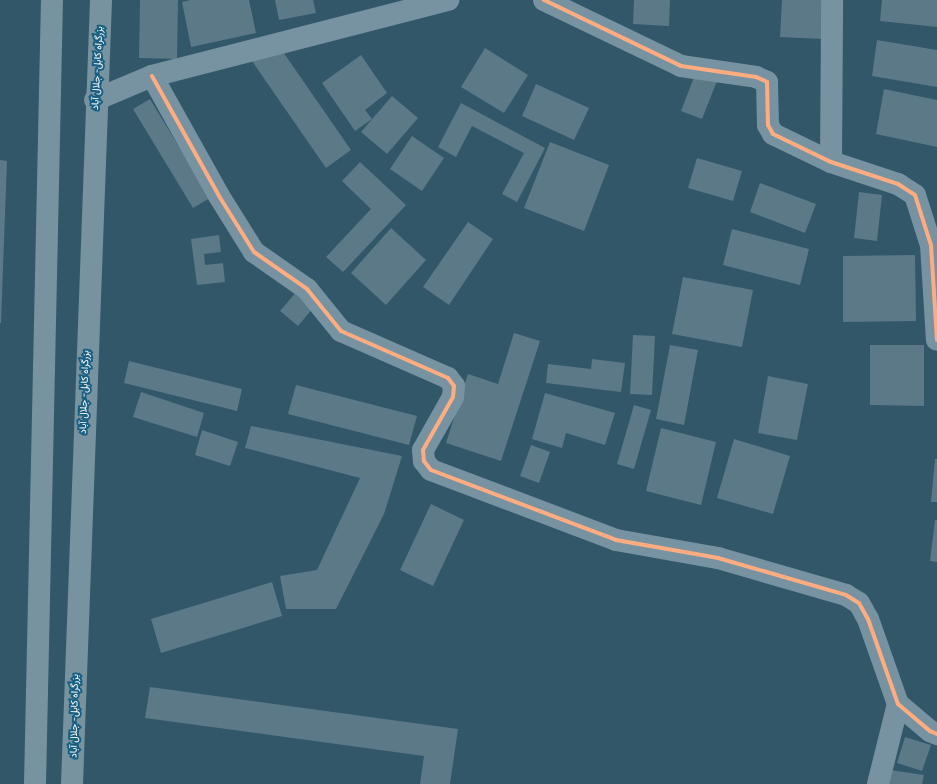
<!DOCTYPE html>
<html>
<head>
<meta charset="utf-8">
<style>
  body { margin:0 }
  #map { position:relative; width:937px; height:784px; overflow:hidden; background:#315769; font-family:Figtree,Vazirmatn,sans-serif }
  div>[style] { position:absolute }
  .building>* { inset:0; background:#5c7987 }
  .minor>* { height:22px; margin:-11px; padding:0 11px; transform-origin:11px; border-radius:11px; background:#7792a0 }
  .highway>* { height:22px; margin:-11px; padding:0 11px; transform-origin:11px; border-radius:11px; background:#7893a0 }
  .cycleway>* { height:4px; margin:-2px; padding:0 2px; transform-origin:2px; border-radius:2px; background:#ffac80 }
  span { translate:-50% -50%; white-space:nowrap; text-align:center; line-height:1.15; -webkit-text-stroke:4px #195f81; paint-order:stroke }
  .street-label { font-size:10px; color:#fff }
</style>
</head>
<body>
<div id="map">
  <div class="building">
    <i style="clip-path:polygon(140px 0,178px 0,177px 59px,139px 58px)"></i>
    <i style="clip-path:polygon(190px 0,249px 0,256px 33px,191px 47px,182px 2px)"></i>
    <i style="clip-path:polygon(275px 0,313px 0,316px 13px,279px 20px)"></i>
    <i style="clip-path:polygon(634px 0,670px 0,669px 26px,633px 24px)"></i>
    <i style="clip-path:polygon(782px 0,827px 0,824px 39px,780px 37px)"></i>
    <i style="clip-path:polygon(882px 0,937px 0,937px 27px,880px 21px)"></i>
    <i style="clip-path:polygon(877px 40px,937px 50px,937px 87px,872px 76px)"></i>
    <i style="clip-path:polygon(485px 48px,528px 75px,504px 113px,461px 87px)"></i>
    <i style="clip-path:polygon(281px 49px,351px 150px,326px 168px,252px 61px)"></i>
    <i style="clip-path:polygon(361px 55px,387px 93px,365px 110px,372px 119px,355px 131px,322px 83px)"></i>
    <i style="clip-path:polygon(696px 72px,717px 81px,702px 119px,681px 111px)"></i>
    <i style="clip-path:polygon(536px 84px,589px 108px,574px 140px,522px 116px)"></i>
    <i style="clip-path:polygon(884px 89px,937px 100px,937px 147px,876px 134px)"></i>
    <i style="clip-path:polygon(392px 96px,418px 118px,387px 154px,361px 132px)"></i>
    <i style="clip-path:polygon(150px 99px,210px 198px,193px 208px,133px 109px)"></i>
    <i style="clip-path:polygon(461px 103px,545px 148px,517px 202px,502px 194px,524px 153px,472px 126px,456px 157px,438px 147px)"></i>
    <i style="clip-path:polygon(412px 136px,444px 158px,422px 191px,390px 169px)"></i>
    <i style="clip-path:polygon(550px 142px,609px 165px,584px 231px,524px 208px)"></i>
    <i style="clip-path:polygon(697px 158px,742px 171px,733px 201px,688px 188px)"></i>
    <i style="clip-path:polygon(0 160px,7px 161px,1px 323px,0 323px)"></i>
    <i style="clip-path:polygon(360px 162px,406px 205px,343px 272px,326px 257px,371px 209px,342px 181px)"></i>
    <i style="clip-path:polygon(760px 183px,816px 204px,805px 233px,750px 212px)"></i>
    <i style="clip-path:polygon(859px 192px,882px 195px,877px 241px,854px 238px)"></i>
    <i style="clip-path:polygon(468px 222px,493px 239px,449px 305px,423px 287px)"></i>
    <i style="clip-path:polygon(391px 228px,426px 260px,386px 305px,351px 273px)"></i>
    <i style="clip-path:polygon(732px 229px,809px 249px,800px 285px,723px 265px)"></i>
    <i style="clip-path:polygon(219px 235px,221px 252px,204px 254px,205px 265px,223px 263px,225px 282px,197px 285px,191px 239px)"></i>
    <i style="clip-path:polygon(915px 255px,916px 321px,843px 322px,843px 256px)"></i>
    <i style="clip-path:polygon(683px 277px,753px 290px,742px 347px,672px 334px)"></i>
    <i style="clip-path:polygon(297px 291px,314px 307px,298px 326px,280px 311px)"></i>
    <i style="clip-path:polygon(514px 333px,540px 341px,501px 461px,446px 443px,468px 374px,498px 384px)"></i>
    <i style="clip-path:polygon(633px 335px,655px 336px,652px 395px,630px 394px)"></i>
    <i style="clip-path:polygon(670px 345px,698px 350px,684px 425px,656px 419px)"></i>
    <i style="clip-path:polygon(870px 345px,924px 345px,924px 406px,870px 405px)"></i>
    <i style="clip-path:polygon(592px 359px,625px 363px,621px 392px,546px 383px,548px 364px,591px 369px)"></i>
    <i style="clip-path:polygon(129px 361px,242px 389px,237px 411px,124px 383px)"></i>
    <i style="clip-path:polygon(768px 376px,808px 384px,797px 440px,758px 433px)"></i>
    <i style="clip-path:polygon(296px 385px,417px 416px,409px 445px,288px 414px)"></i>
    <i style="clip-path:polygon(141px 392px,204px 413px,197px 437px,133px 417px)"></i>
    <i style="clip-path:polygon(545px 393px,615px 413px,605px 445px,566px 433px,562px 448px,532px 439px)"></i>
    <i style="clip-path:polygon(634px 405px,651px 410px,634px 469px,617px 464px)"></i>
    <i style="clip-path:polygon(251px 426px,402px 456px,384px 514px,336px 609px,286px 609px,280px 576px,317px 570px,360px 478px,245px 448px)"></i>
    <i style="clip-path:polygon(661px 428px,716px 442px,701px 505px,646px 491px)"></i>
    <i style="clip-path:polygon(202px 430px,238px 442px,230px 466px,195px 455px)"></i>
    <i style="clip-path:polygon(734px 439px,790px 456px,773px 514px,717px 498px)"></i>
    <i style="clip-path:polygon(531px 445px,550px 452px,539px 483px,520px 476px)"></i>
    <i style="clip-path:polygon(935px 459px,937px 459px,937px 502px,931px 502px)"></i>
    <i style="clip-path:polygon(431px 504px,464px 520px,433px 586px,400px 570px)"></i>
    <i style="clip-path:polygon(935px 520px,937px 520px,937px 562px,930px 561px)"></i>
    <i style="clip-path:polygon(272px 582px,282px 616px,161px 653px,151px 619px)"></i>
    <i style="clip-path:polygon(150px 687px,458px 729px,450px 784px,420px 784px,424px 756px,145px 718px)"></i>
    <i style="clip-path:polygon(905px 737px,931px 745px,922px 771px,897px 763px)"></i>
    <i style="clip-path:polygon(890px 770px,924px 775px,922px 784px,889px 784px)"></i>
  </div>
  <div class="minor">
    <i style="left:544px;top:0;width:152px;rotate:25.7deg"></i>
    <i style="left:681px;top:66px;width:76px;rotate:8.3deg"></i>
    <i style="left:756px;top:77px;width:12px;rotate:24deg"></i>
    <i style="left:767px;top:82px;width:43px;rotate:88.7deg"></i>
    <i style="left:768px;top:125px;width:10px;rotate:61deg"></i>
    <i style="left:773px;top:134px;width:64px;rotate:25.8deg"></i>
    <i style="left:831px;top:162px;width:71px;rotate:18.2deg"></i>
    <i style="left:898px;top:184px;width:20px;rotate:33deg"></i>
    <i style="left:915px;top:195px;width:52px;rotate:72.3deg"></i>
    <i style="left:931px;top:245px;width:95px;rotate:86.4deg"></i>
    <i style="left:152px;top:76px;width:137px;rotate:60.8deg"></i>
    <i style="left:219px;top:196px;width:66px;rotate:58deg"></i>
    <i style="left:254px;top:252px;width:65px;rotate:34.9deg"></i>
    <i style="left:307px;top:289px;width:54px;rotate:51deg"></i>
    <i style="left:341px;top:331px;width:117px;rotate:23.7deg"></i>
    <i style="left:448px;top:378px;width:10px;rotate:53deg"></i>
    <i style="left:454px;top:386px;width:11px;rotate:95deg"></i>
    <i style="left:453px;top:397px;width:61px;rotate:119.5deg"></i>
    <i style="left:423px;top:450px;width:11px;rotate:85deg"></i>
    <i style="left:424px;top:461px;width:11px;rotate:52deg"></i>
    <i style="left:431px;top:470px;width:198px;rotate:20.7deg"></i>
    <i style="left:616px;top:540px;width:104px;rotate:10deg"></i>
    <i style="left:718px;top:558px;width:133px;rotate:16.1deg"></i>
    <i style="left:846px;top:595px;width:15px;rotate:32deg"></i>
    <i style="left:859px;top:603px;width:18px;rotate:61deg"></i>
    <i style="left:868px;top:619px;width:90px;rotate:70.6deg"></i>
    <i style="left:898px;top:704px;width:42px;rotate:40.2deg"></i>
    <i style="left:930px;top:731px;width:8px;rotate:23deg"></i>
    <i style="left:95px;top:100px;width:62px;rotate:-22.8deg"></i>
    <i style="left:152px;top:76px;width:306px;rotate:-14.4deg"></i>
    <i style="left:831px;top:162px;width:162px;rotate:-89.6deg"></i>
    <i style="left:878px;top:784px;width:82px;rotate:-76deg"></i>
  </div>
  <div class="highway">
    <i style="left:35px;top:784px;width:784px;rotate:-88.76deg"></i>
    <i style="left:72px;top:784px;width:785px;rotate:-87.88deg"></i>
  </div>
  <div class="cycleway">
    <i style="left:544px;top:0;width:152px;rotate:25.7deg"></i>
    <i style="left:681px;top:66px;width:76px;rotate:8.3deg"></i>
    <i style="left:756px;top:77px;width:12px;rotate:24deg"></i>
    <i style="left:767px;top:82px;width:43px;rotate:88.7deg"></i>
    <i style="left:768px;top:125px;width:10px;rotate:61deg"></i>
    <i style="left:773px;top:134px;width:64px;rotate:25.8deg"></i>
    <i style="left:831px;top:162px;width:71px;rotate:18.2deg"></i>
    <i style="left:898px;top:184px;width:20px;rotate:33deg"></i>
    <i style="left:915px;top:195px;width:52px;rotate:72.3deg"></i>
    <i style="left:931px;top:245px;width:95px;rotate:86.4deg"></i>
    <i style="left:152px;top:76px;width:137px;rotate:60.8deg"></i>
    <i style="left:219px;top:196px;width:66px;rotate:58deg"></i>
    <i style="left:254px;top:252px;width:65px;rotate:34.9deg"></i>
    <i style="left:307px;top:289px;width:54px;rotate:51deg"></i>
    <i style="left:341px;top:331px;width:117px;rotate:23.7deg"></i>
    <i style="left:448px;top:378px;width:10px;rotate:53deg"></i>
    <i style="left:454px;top:386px;width:11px;rotate:95deg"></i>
    <i style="left:453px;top:397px;width:61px;rotate:119.5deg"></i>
    <i style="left:423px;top:450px;width:11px;rotate:85deg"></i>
    <i style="left:424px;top:461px;width:11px;rotate:52deg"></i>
    <i style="left:431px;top:470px;width:198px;rotate:20.7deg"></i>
    <i style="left:616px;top:540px;width:104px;rotate:10deg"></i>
    <i style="left:718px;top:558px;width:133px;rotate:16.1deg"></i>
    <i style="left:846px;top:595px;width:15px;rotate:32deg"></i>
    <i style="left:859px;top:603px;width:18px;rotate:61deg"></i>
    <i style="left:868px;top:619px;width:90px;rotate:70.6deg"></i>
    <i style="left:898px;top:704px;width:42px;rotate:40.2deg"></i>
    <i style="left:930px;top:731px;width:8px;rotate:23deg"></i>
  </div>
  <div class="street-label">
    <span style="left:97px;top:68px;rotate:-87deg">بزرگراه کابل- جلال آباد</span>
    <span style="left:84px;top:392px;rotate:-88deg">بزرگراه کابل- جلال آباد</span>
    <span style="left:74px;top:716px;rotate:-89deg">بزرگراه کابل- جلال آباد</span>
  </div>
</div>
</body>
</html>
